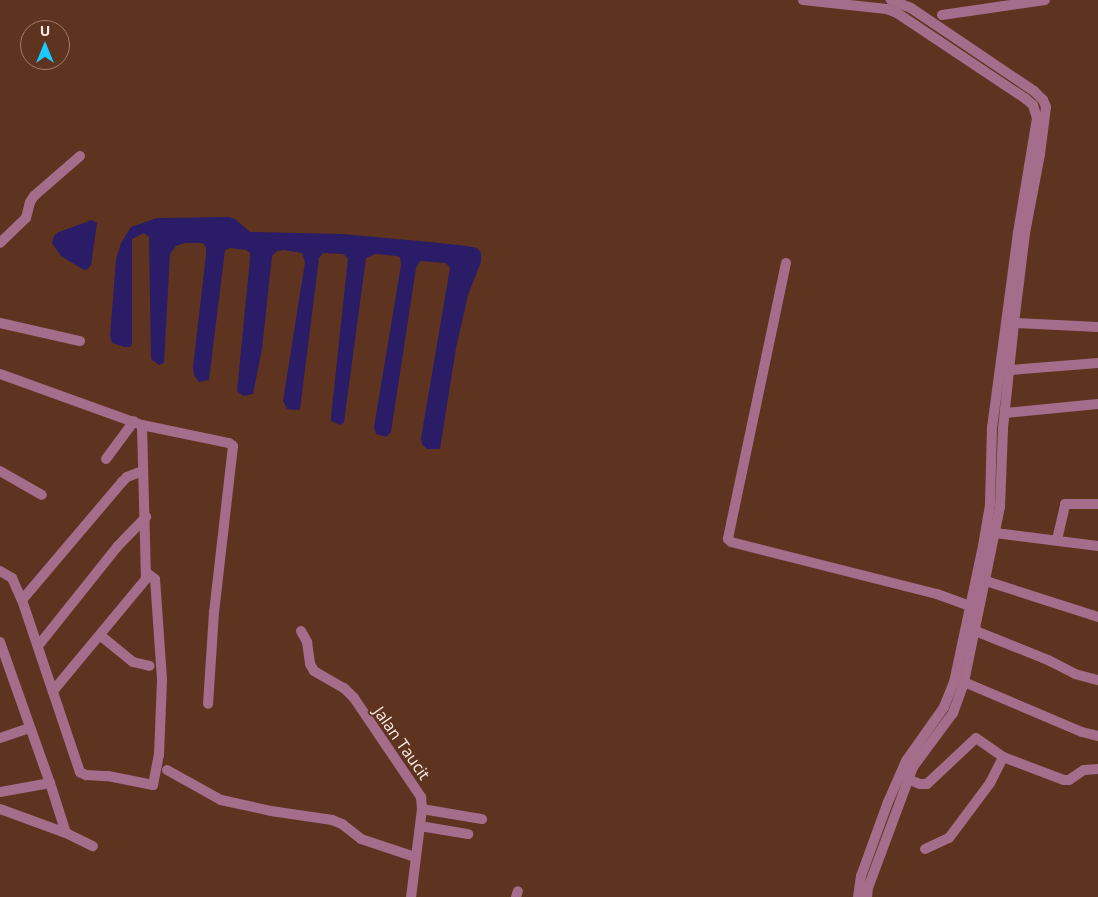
<!DOCTYPE html>
<html>
<head>
<meta charset="utf-8">
<style>
  body { margin:0 }
  #map { position:relative; width:1098px; height:897px; overflow:hidden; background:#5e3420; font-family:"Open Sans",sans-serif }
  div>[style] { position:absolute }
  .water>* { inset:0; background:#2a1c66 }
  .minor>* { height:10px; margin:-5px; padding:0 5px; transform-origin:5px; border-radius:5px; background:#a56d8c }
  span { translate:-50% -50%; white-space:nowrap; text-align:center; line-height:1.15; -webkit-text-stroke:4px #5e3420; paint-order:stroke }
  .street-label { font-size:16px; color:#feede6 }
  .north { position:absolute; left:20px; top:20px; width:50px; height:50px; box-sizing:border-box; background:#5e3420; border:1px solid #9e7e6f; border-radius:50%; rotate:0deg; font-size:14px; font-weight:700; line-height:20px; text-align:center; color:#feede6 }
  .north::after { content:''; display:block; margin:auto; width:18px; height:22px; background:#1bc9fc; clip-path:polygon(50% 0,100% 100%,50% 72%,0 100%) }
</style>
</head>
<body>
<div id="map">
  <div class="water">
    <i style="clip-path:polygon(229px 217px,235px 219px,250px 232px,342px 234px,430px 242px,467px 246px,477px 248px,481px 253px,481px 262px,468px 295px,456px 348px,440px 449px,427px 449px,422px 444px,421px 438px,450px 268px,446px 263px,420px 261px,416px 268px,391px 432px,386px 437px,376px 434px,374px 427px,401px 265px,400px 257px,397px 256px,375px 254px,366px 258px,344px 422px,341px 425px,331px 421px,331px 417px,348px 258px,343px 254px,323px 253px,319px 258px,300px 409px,298px 410px,287px 409px,283px 401px,305px 262px,302px 253px,284px 250px,277px 251px,272px 256px,262px 349px,253px 394px,243px 396px,237px 391px,250px 259px,250px 253px,246px 250px,230px 248px,225px 250px,209px 380px,199px 382px,194px 375px,193px 367px,206px 255px,206px 247px,202px 243px,185px 243px,176px 246px,170px 254px,164px 363px,159px 365px,151px 359px,149px 237px,144px 233px,132px 239px,132px 344px,130px 347px,124px 347px,112px 343px,110px 336px,116px 260px,121px 243px,131px 227px,157px 218px)"></i>
    <i style="clip-path:polygon(92px 220px,97px 223px,91px 265px,88px 269px,84px 270px,61px 256px,52px 243px,54px 236px,59px 232px)"></i>
  </div>
  <div class="minor">
    <i style="left:803px;top:0;width:84px;rotate:6.1deg"></i>
    <i style="left:887px;top:9px;width:11px;rotate:22deg"></i>
    <i style="left:897px;top:13px;width:155px;rotate:33.7deg"></i>
    <i style="left:1026px;top:99px;width:9px;rotate:41deg"></i>
    <i style="left:1033px;top:105px;width:14px;rotate:73deg"></i>
    <i style="left:1037px;top:118px;width:117px;rotate:99.4deg"></i>
    <i style="left:1018px;top:233px;width:196px;rotate:97.6deg"></i>
    <i style="left:992px;top:427px;width:78px;rotate:91.5deg"></i>
    <i style="left:990px;top:505px;width:42px;rotate:99.7deg"></i>
    <i style="left:983px;top:546px;width:139px;rotate:102deg"></i>
    <i style="left:954px;top:682px;width:27px;rotate:112deg"></i>
    <i style="left:944px;top:707px;width:66px;rotate:125.1deg"></i>
    <i style="left:906px;top:761px;width:45px;rotate:113.7deg"></i>
    <i style="left:888px;top:802px;width:79px;rotate:110deg"></i>
    <i style="left:861px;top:876px;width:21px;rotate:98deg"></i>
    <i style="left:942px;top:15px;width:104px;rotate:-8.3deg"></i>
    <i style="left:0;top:243px;width:36px;rotate:-44deg"></i>
    <i style="left:26px;top:218px;width:16px;rotate:-76deg"></i>
    <i style="left:30px;top:202px;width:7px;rotate:-56deg"></i>
    <i style="left:34px;top:196px;width:61px;rotate:-41deg"></i>
    <i style="left:786px;top:263px;width:282px;rotate:101.9deg"></i>
    <i style="left:728px;top:539px;width:4px;rotate:45deg"></i>
    <i style="left:731px;top:542px;width:212px;rotate:14.2deg"></i>
    <i style="left:937px;top:594px;width:40px;rotate:20.2deg"></i>
    <i style="left:0;top:323px;width:82px;rotate:12.7deg"></i>
    <i style="left:1014px;top:323px;width:84px;rotate:2.7deg"></i>
    <i style="left:1011px;top:370px;width:87px;rotate:-4.6deg"></i>
    <i style="left:0;top:374px;width:151px;rotate:19.8deg"></i>
    <i style="left:142px;top:425px;width:89px;rotate:11.7deg"></i>
    <i style="left:229px;top:443px;width:5px;rotate:37deg"></i>
    <i style="left:233px;top:446px;width:167px;rotate:96.5deg"></i>
    <i style="left:214px;top:612px;width:92px;rotate:93.7deg"></i>
    <i style="left:1005px;top:413px;width:93px;rotate:-5.5deg"></i>
    <i style="left:106px;top:459px;width:47px;rotate:-53.6deg"></i>
    <i style="left:0;top:471px;width:48px;rotate:29.7deg"></i>
    <i style="left:995px;top:533px;width:104px;rotate:7.2deg"></i>
    <i style="left:1057px;top:540px;width:37px;rotate:-77deg"></i>
    <i style="left:1065px;top:504px;width:33px"></i>
    <i style="left:0;top:571px;width:14px;rotate:30deg"></i>
    <i style="left:12px;top:578px;width:24px;rotate:66deg"></i>
    <i style="left:22px;top:600px;width:182px;rotate:71.4deg"></i>
    <i style="left:80px;top:772px;width:7px;rotate:27deg"></i>
    <i style="left:86px;top:775px;width:22px;rotate:3deg"></i>
    <i style="left:108px;top:776px;width:46px;rotate:11.3deg"></i>
    <i style="left:153px;top:785px;width:31px;rotate:-79deg"></i>
    <i style="left:159px;top:755px;width:76px;rotate:-87.7deg"></i>
    <i style="left:162px;top:679px;width:100px;rotate:-94deg"></i>
    <i style="left:155px;top:579px;width:9px;rotate:-144deg"></i>
    <i style="left:986px;top:581px;width:118px;rotate:17.8deg"></i>
    <i style="left:22px;top:600px;width:155px;rotate:-49.7deg"></i>
    <i style="left:122px;top:482px;width:7px;rotate:-45deg"></i>
    <i style="left:127px;top:477px;width:17px;rotate:-21deg"></i>
    <i style="left:973px;top:630px;width:81px;rotate:21.8deg"></i>
    <i style="left:1048px;top:660px;width:30px;rotate:27deg"></i>
    <i style="left:1075px;top:674px;width:24px;rotate:15deg"></i>
    <i style="left:301px;top:631px;width:13px;rotate:61deg"></i>
    <i style="left:307px;top:642px;width:22px;rotate:82deg"></i>
    <i style="left:310px;top:664px;width:8px;rotate:60deg"></i>
    <i style="left:314px;top:671px;width:34px;rotate:30deg"></i>
    <i style="left:344px;top:688px;width:14px;rotate:45deg"></i>
    <i style="left:354px;top:698px;width:120px;rotate:55.9deg"></i>
    <i style="left:421px;top:797px;width:12px;rotate:85deg"></i>
    <i style="left:422px;top:809px;width:89px;rotate:97.1deg"></i>
    <i style="left:101px;top:636px;width:41px;rotate:39.1deg"></i>
    <i style="left:133px;top:662px;width:17px;rotate:13deg"></i>
    <i style="left:0;top:642px;width:150px;rotate:70.5deg"></i>
    <i style="left:50px;top:783px;width:51px;rotate:169.8deg"></i>
    <i style="left:38px;top:646px;width:127px;rotate:-51.4deg"></i>
    <i style="left:117px;top:547px;width:42px;rotate:-46deg"></i>
    <i style="left:964px;top:682px;width:128px;rotate:23deg"></i>
    <i style="left:1082px;top:732px;width:16px;rotate:14deg"></i>
    <i style="left:53px;top:691px;width:146px;rotate:-50.3deg"></i>
    <i style="left:146px;top:579px;width:154px;rotate:-91.5deg"></i>
    <i style="left:0;top:738px;width:31px;rotate:-19deg"></i>
    <i style="left:167px;top:770px;width:62px;rotate:29.1deg"></i>
    <i style="left:221px;top:800px;width:51px;rotate:12.4deg"></i>
    <i style="left:271px;top:811px;width:62px;rotate:8.4deg"></i>
    <i style="left:332px;top:820px;width:11px;rotate:22deg"></i>
    <i style="left:342px;top:824px;width:24px;rotate:38deg"></i>
    <i style="left:361px;top:839px;width:57px;rotate:18.4deg"></i>
    <i style="left:908px;top:779px;width:13px;rotate:23deg"></i>
    <i style="left:920px;top:784px;width:7px"></i>
    <i style="left:927px;top:784px;width:67px;rotate:-43.2deg"></i>
    <i style="left:976px;top:738px;width:33px;rotate:35deg"></i>
    <i style="left:1003px;top:757px;width:65px;rotate:20.7deg"></i>
    <i style="left:1064px;top:780px;width:5px"></i>
    <i style="left:1069px;top:780px;width:18px;rotate:-34deg"></i>
    <i style="left:1084px;top:770px;width:14px;rotate:-4deg"></i>
    <i style="left:50px;top:783px;width:52px;rotate:72.3deg"></i>
    <i style="left:0;top:809px;width:70px;rotate:20deg"></i>
    <i style="left:66px;top:833px;width:30px;rotate:26deg"></i>
    <i style="left:422px;top:809px;width:61px;rotate:9.5deg"></i>
    <i style="left:420px;top:826px;width:49px;rotate:9.5deg"></i>
    <i style="left:925px;top:849px;width:26px;rotate:-25deg"></i>
    <i style="left:949px;top:838px;width:69px;rotate:-53.3deg"></i>
    <i style="left:990px;top:783px;width:29px;rotate:-63deg"></i>
    <i style="left:516px;top:897px;width:6px;rotate:-72deg"></i>
    <i style="left:867px;top:897px;width:9px;rotate:-84deg"></i>
    <i style="left:868px;top:888px;width:129px;rotate:-69.6deg"></i>
    <i style="left:913px;top:767px;width:67px;rotate:-53.5deg"></i>
    <i style="left:953px;top:713px;width:33px;rotate:-70deg"></i>
    <i style="left:964px;top:682px;width:179px;rotate:-78.4deg"></i>
    <i style="left:1000px;top:507px;width:79px;rotate:-87.8deg"></i>
    <i style="left:1003px;top:428px;width:106px;rotate:-84deg"></i>
    <i style="left:1014px;top:323px;width:91px;rotate:-83deg"></i>
    <i style="left:1025px;top:233px;width:80px;rotate:-79.2deg"></i>
    <i style="left:1040px;top:154px;width:47px;rotate:-82.7deg"></i>
    <i style="left:1046px;top:107px;width:8px;rotate:-113deg"></i>
    <i style="left:1043px;top:100px;width:13px;rotate:-135deg"></i>
    <i style="left:1034px;top:91px;width:148px;rotate:-146deg"></i>
    <i style="left:911px;top:8px;width:22px;rotate:-158deg"></i>
  </div>
  <div class="street-label">
    <span style="left:402px;top:743px;rotate:55deg">Jalan Taucit</span>
  </div>
  <div class="north">U</div>
</div>
</body>
</html>
